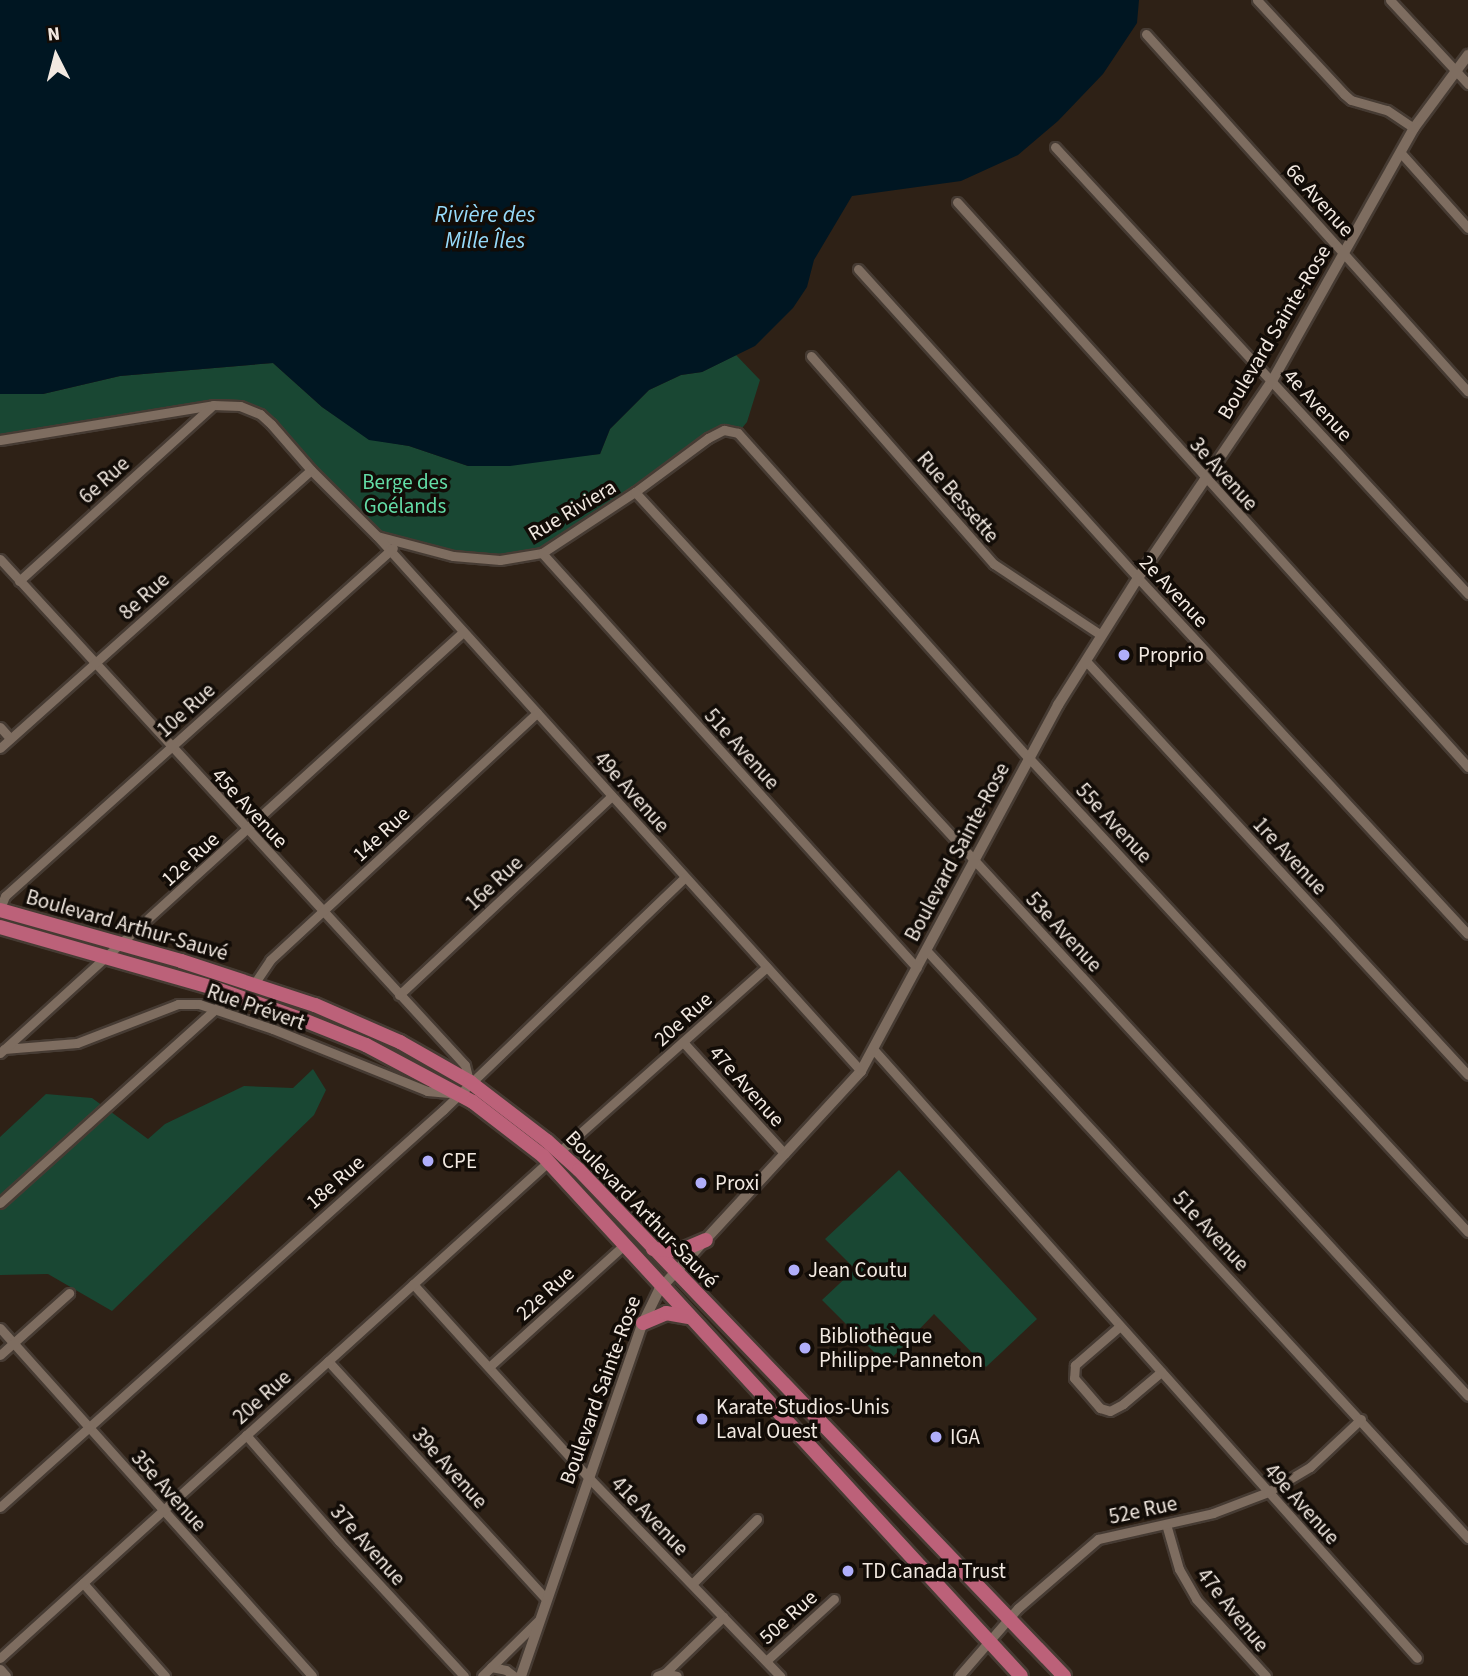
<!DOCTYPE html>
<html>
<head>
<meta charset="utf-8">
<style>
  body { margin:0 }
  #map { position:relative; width:1468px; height:1676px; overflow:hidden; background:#2e2116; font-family:"Source Sans 3",sans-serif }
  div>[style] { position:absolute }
  .green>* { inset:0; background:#194733 }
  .water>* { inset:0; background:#001622 }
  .roads { filter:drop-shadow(2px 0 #463b33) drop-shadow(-2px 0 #463b33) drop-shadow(0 2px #463b33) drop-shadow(0 -2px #463b33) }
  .minor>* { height:9px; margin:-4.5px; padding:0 4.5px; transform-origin:4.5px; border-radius:4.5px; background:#7e6d60 }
  .tertiary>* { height:10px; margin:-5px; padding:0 5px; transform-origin:5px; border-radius:5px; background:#7e6d60 }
  .primary>* { height:14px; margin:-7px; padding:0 7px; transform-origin:7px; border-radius:7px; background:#bc6179 }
  .dots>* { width:19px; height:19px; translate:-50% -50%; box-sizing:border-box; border:4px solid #120c07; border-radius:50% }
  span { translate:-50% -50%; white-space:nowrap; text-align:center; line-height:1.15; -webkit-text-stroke:7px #120c07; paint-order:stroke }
  .street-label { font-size:21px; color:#f2e9e1 }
  .park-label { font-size:21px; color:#63dca6 }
  .poi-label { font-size:21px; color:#f2e9e1 }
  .left { translate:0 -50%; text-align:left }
  .water-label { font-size:23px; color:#96dafa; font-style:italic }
  .north { position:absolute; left:21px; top:21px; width:70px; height:70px; -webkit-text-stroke:5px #120c07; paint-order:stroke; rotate:354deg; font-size:19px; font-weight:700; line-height:28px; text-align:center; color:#f2e9e1 }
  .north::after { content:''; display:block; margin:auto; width:24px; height:32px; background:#f2e9e1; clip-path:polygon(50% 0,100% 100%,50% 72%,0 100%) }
</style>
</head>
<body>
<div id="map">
  <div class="green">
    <i style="clip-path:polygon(736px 355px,760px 380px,747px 422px,738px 433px,724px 430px,542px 553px,472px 560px,377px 536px,311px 470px,277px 422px,257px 410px,240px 406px,0 439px,0 394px,43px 394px,120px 376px,273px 363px,322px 407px,369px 439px,409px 446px,468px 466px,600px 454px,610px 429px,649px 390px,681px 375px,702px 372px)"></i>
    <i style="clip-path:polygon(313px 1069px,326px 1090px,314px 1115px,112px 1311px,48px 1274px,0 1275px,0 1137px,46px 1094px,92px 1098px,148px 1139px,165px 1124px,244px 1086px,293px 1088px)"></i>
    <i style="clip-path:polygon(899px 1170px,1037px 1319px,986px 1367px,934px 1314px,886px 1364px,822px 1300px,855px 1269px,825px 1239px)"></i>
  </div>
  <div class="water">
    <i style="clip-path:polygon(0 0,1139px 0,1137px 23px,1103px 74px,1058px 121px,1018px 155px,961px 181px,852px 196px,814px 260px,807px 287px,793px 308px,755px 346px,702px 372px,681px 375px,649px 390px,610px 429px,600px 454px,510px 466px,468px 466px,409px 446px,369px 440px,322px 407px,273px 363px,120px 376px,43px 394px,0 394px)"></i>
  </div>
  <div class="roads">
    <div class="minor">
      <i style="left:1257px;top:0;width:128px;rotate:47.2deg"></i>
      <i style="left:1344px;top:94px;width:9px;rotate:41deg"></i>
      <i style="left:1351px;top:100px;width:37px;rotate:16deg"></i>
      <i style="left:1387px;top:110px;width:32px;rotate:34deg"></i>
      <i style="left:1390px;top:0;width:115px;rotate:47.1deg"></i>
      <i style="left:1146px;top:34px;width:481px;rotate:48deg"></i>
      <i style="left:1055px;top:147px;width:609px;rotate:47.26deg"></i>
      <i style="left:1400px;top:152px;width:102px;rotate:48.2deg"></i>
      <i style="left:957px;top:202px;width:762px;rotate:47.87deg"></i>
      <i style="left:858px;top:269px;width:417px;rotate:47.8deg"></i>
      <i style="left:1138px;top:578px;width:485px;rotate:47.2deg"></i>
      <i style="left:811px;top:356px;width:277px;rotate:48.7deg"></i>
      <i style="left:994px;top:564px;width:128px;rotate:33.6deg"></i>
      <i style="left:0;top:440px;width:216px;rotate:-9.3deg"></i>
      <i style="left:213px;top:405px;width:27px;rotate:2deg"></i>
      <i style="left:240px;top:406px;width:22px;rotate:22deg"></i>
      <i style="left:260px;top:414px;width:15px;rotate:42deg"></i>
      <i style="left:271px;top:424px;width:61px;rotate:49deg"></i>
      <i style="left:311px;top:470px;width:93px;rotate:45deg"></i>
      <i style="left:377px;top:536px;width:79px;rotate:14.7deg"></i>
      <i style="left:453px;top:556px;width:47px;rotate:4.9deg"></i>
      <i style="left:500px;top:560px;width:43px;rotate:-9.5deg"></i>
      <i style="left:542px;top:553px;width:111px;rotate:-33.3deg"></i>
      <i style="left:635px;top:492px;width:91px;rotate:-36.5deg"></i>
      <i style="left:708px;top:438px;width:18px;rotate:-27deg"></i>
      <i style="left:724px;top:430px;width:14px;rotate:12deg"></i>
      <i style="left:738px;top:433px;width:436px;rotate:48.2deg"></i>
      <i style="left:1029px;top:758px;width:646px;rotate:47.2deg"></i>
      <i style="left:635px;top:492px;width:1229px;rotate:47.34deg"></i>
      <i style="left:378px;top:537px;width:720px;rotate:47.87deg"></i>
      <i style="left:542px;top:553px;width:559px;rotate:47.9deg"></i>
      <i style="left:0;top:559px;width:687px;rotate:47.42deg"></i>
      <i style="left:465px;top:1065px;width:16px;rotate:76deg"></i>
      <i style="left:19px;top:581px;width:261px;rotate:-42.2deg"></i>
      <i style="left:1086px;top:661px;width:563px;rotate:47.3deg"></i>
      <i style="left:0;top:727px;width:15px;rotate:48deg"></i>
      <i style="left:0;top:748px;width:417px;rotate:-41.8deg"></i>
      <i style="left:0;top:908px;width:13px;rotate:-67deg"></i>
      <i style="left:5px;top:896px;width:521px;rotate:-41.89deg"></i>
      <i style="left:926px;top:950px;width:800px;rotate:47.33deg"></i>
      <i style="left:254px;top:984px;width:29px;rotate:-56deg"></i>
      <i style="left:270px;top:960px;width:364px;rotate:-42.8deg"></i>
      <i style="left:399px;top:995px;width:291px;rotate:-43.1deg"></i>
      <i style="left:683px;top:1042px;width:151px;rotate:47.7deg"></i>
      <i style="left:4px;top:1049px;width:73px;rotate:-4.7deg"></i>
      <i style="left:77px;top:1043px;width:108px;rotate:-21.1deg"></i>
      <i style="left:178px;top:1004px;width:21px"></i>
      <i style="left:199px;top:1004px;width:78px;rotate:18.7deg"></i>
      <i style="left:273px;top:1029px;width:166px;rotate:21.9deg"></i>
      <i style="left:427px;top:1091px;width:22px;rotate:5deg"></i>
      <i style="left:874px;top:1050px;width:815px;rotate:48.23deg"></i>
      <i style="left:0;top:1053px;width:626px;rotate:-42.28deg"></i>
      <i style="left:559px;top:1152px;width:278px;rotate:-41.7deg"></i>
      <i style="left:0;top:1203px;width:299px;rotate:-42deg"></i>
      <i style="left:222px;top:1003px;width:12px;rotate:-59deg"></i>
      <i style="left:413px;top:1284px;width:261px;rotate:47.8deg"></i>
      <i style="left:588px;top:1477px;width:277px;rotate:46deg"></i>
      <i style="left:1120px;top:1326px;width:60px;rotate:139.1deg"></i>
      <i style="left:1075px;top:1365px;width:13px;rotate:94deg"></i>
      <i style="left:1074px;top:1378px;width:40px;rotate:49deg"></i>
      <i style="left:1100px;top:1408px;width:10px;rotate:17deg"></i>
      <i style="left:1110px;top:1411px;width:15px;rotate:-28deg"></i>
      <i style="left:1123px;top:1404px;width:50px;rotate:-40.1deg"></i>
      <i style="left:0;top:1328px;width:467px;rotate:48.1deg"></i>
      <i style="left:0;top:1355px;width:93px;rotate:-41.9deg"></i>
      <i style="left:328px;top:1361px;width:323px;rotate:47.5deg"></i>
      <i style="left:489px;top:1367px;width:182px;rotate:-42.1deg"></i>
      <i style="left:246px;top:1435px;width:141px;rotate:48.7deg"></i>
      <i style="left:339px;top:1541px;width:184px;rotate:47.2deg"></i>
      <i style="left:0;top:1507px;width:595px;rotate:-41.87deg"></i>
      <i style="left:443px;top:1110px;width:336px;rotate:-43.9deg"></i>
      <i style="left:1166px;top:1524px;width:47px;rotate:73.9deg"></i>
      <i style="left:1179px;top:1569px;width:34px;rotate:60deg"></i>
      <i style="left:1196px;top:1599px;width:104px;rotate:47.7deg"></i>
      <i style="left:83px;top:1583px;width:124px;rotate:48.6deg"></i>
      <i style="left:692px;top:1584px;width:92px;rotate:-45deg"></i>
      <i style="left:0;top:1658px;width:739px;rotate:-42.15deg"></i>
      <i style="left:766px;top:1661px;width:92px;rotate:-42.4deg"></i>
      <i style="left:491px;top:1667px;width:15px;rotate:11deg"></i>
      <i style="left:506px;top:1670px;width:10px;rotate:37deg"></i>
      <i style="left:0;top:1669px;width:9px;rotate:49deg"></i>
      <i style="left:665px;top:1673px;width:81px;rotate:-44deg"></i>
      <i style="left:482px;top:1676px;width:78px;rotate:-44.5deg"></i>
      <i style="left:657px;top:1676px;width:9px;rotate:-21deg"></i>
      <i style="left:665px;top:1673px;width:12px;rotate:14deg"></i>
      <i style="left:959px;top:1676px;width:90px;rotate:-49.1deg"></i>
      <i style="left:1018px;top:1608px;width:106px;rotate:-40.8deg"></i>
      <i style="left:1098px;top:1539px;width:118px;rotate:-12.7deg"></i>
      <i style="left:1213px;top:1513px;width:59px;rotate:-20.9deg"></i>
      <i style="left:1268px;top:1492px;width:49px;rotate:-30.8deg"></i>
      <i style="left:1310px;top:1467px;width:70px;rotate:-43.3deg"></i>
    </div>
    <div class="tertiary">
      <i style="left:521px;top:1676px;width:369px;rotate:-71deg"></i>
      <i style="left:641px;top:1327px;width:41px;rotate:-64.1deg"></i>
      <i style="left:659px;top:1290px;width:298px;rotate:-47.3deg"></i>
      <i style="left:861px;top:1071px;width:416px;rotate:-61.7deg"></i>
      <i style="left:1058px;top:705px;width:150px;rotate:-57.8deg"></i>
      <i style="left:1138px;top:578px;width:238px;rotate:-55.8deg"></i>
      <i style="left:1272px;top:381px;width:290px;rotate:-60.7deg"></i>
      <i style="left:1414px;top:128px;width:91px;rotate:-53.5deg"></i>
    </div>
    <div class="primary">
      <i style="left:0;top:910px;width:188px;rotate:15.7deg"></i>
      <i style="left:181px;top:961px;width:141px;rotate:18.2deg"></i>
      <i style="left:315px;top:1005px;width:93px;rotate:23.5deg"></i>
      <i style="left:400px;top:1042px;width:81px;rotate:29.7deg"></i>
      <i style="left:470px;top:1082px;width:97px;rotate:37.5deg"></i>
      <i style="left:547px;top:1141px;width:43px;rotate:42.2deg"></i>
      <i style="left:579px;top:1170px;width:701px;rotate:46.21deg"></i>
      <i style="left:0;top:927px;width:226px;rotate:15.9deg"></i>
      <i style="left:217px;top:989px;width:89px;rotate:19.7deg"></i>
      <i style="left:301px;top:1019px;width:70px;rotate:21.8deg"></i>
      <i style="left:366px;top:1045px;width:121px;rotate:28deg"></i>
      <i style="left:473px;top:1102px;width:88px;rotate:37.6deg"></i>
      <i style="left:543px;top:1156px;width:706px;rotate:47.41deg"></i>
      <i style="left:653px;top:1249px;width:27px;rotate:4deg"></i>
      <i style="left:680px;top:1251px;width:28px;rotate:-23deg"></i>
      <i style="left:643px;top:1323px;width:25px;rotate:-23deg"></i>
      <i style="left:666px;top:1313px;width:23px;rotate:10deg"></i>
    </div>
  </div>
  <div class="dots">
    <i style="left:1124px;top:655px;background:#b0aefa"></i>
    <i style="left:428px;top:1161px;background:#b0aefa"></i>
    <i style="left:701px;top:1183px;background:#b0aefa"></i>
    <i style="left:794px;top:1270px;background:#b0aefa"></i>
    <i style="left:805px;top:1348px;background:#b0aefa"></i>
    <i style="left:702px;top:1419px;background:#b0aefa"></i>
    <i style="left:936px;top:1437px;background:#b0aefa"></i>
    <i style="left:848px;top:1571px;background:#b0aefa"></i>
  </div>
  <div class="street-label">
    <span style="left:1320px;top:200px;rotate:48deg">6e Avenue</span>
    <span style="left:1274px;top:332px;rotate:-59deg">Boulevard Sainte-Rose</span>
    <span style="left:1318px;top:405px;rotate:47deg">4e Avenue</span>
    <span style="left:1224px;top:474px;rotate:48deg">3e Avenue</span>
    <span style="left:104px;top:480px;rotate:-42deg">6e Rue</span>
    <span style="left:958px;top:497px;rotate:49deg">Rue Bessette</span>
    <span style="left:572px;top:510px;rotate:-31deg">Rue Riviera</span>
    <span style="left:1174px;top:591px;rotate:47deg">2e Avenue</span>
    <span style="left:144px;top:596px;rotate:-42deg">8e Rue</span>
    <span style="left:186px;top:710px;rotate:-42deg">10e Rue</span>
    <span style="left:742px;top:749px;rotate:48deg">51e Avenue</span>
    <span style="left:632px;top:792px;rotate:48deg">49e Avenue</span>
    <span style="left:250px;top:808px;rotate:47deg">45e Avenue</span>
    <span style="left:1114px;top:823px;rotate:47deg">55e Avenue</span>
    <span style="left:381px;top:834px;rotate:-43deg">14e Rue</span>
    <span style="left:957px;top:852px;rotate:-62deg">Boulevard Sainte-Rose</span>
    <span style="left:1290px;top:856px;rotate:47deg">1re Avenue</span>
    <span style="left:190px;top:859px;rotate:-42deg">12e Rue</span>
    <span style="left:494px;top:883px;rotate:-43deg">16e Rue</span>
    <span style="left:127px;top:925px;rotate:16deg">Boulevard Arthur-Sauvé</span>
    <span style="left:1064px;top:932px;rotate:47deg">53e Avenue</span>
    <span style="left:256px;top:1007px;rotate:19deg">Rue Prévert</span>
    <span style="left:683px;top:1019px;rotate:-42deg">20e Rue</span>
    <span style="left:747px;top:1086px;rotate:48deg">47e Avenue</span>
    <span style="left:335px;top:1182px;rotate:-41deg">18e Rue</span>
    <span style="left:642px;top:1209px;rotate:46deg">Boulevard Arthur-Sauvé</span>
    <span style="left:1211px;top:1231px;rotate:47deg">51e Avenue</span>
    <span style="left:545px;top:1293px;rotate:-42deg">22e Rue</span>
    <span style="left:600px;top:1390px;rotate:-70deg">Boulevard Sainte-Rose</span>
    <span style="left:262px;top:1397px;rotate:-42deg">20e Rue</span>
    <span style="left:450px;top:1468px;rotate:48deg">39e Avenue</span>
    <span style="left:169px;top:1491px;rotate:48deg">35e Avenue</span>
    <span style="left:1302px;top:1504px;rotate:48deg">49e Avenue</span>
    <span style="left:1143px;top:1510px;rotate:-12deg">52e Rue</span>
    <span style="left:650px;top:1516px;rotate:46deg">41e Avenue</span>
    <span style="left:368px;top:1545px;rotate:48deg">37e Avenue</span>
    <span style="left:1233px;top:1610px;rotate:51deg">47e Avenue</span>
    <span style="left:788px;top:1617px;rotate:-42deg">50e Rue</span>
  </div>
  <div class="park-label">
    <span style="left:405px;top:494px">Berge des<br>Goélands</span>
  </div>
  <div class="poi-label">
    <span class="left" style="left:1138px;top:655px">Proprio</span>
    <span class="left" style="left:442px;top:1161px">CPE</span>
    <span class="left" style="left:715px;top:1183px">Proxi</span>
    <span class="left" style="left:808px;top:1270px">Jean Coutu</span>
    <span class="left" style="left:819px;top:1348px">Bibliothèque<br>Philippe-Panneton</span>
    <span class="left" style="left:716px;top:1419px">Karate Studios-Unis<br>Laval Ouest</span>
    <span class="left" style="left:950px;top:1437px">IGA</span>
    <span class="left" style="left:862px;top:1571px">TD Canada Trust</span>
  </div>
  <div class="water-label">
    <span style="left:485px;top:228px">Rivière des<br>Mille Îles</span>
  </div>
  <div class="north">N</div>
</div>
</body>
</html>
